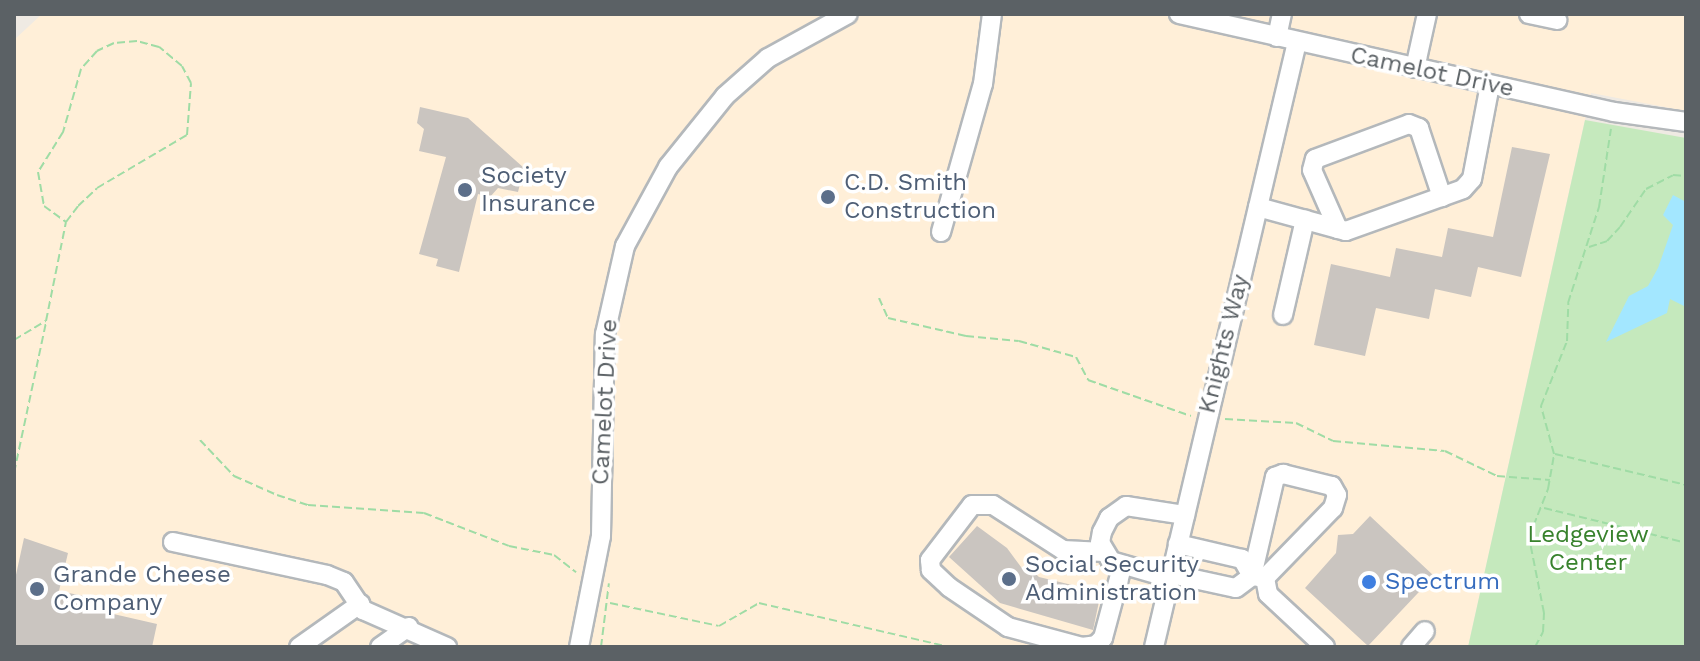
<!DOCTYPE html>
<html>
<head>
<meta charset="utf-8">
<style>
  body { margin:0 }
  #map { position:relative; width:1700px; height:661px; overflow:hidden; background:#efeae3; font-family:"Work Sans",sans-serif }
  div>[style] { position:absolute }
  .commercial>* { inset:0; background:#ffefd8 }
  .green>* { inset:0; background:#c5e9bd }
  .water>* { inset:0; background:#a3e7ff }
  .building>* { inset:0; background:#cac5c0 }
  .path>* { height:2px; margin-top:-1px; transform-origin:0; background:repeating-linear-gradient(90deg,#9fdca5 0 8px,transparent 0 12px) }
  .roads { filter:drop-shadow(2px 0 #b4b8bb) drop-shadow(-2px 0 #b4b8bb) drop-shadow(0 2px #b4b8bb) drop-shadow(0 -2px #b4b8bb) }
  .minor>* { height:18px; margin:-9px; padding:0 9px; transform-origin:9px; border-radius:9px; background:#fff }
  .dots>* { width:22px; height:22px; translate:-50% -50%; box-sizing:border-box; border:4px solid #fff; border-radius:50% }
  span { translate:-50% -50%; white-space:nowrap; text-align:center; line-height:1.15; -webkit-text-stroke:7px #fff; paint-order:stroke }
  .street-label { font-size:24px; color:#5b6165 }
  .service-label { font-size:24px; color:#4e5e75 }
  .left { translate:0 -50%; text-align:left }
  .park-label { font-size:24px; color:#38822d }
  .shop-label { font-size:24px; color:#366cbe }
  .frame { position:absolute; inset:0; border:16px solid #5b6165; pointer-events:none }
</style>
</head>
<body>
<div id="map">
  <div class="commercial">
    <i style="clip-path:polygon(42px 14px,1686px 14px,1686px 111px,1591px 93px,1468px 647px,14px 647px,14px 40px)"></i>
  </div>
  <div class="green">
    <i style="clip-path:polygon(1585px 120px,1686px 138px,1686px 647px,1468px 647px)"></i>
  </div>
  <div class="water">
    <i style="clip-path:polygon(1673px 195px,1686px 202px,1686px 307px,1670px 299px,1667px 313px,1606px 342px,1629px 296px,1648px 286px,1658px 268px,1673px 225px,1663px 215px)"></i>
  </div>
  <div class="building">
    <i style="clip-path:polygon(420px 107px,468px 118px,524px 168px,518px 192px,498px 188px,490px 197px,478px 194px,459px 272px,436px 266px,438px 259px,419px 254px,446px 157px,419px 151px,424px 129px,417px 123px)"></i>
    <i style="clip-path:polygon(1512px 147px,1550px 154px,1521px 277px,1478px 267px,1471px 297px,1435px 289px,1429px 319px,1376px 308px,1365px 356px,1314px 345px,1331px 264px,1390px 277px,1396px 248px,1442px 257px,1448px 228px,1493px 237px)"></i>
    <i style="clip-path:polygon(1370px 516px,1434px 576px,1368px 646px,1305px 588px,1336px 553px,1338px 535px,1353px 534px)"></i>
    <i style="clip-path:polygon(977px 526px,1007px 548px,1024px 571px,1027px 566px,1039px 577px,1101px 592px,1093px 630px,1000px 603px,949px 557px)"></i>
    <i style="clip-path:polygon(24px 538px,68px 553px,59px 591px,98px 599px,96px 610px,157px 624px,152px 647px,14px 647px,14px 584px)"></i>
  </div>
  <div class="path">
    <i style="left:1589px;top:247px;width:19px;rotate:-18deg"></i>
    <i style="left:1607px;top:241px;width:19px;rotate:-47deg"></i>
    <i style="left:1620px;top:227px;width:46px;rotate:-55.6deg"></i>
    <i style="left:1646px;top:189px;width:30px;rotate:-27deg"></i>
    <i style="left:1673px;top:175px;width:13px;rotate:4deg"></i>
    <i style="left:879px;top:298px;width:22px;rotate:66deg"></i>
    <i style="left:888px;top:318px;width:80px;rotate:13deg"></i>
    <i style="left:966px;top:336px;width:53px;rotate:5.4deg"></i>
    <i style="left:1019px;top:341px;width:59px;rotate:15.7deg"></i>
    <i style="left:1076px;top:357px;width:26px;rotate:62deg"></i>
    <i style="left:1088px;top:380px;width:109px;rotate:19.3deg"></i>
    <i style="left:14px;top:340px;width:37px;rotate:-31deg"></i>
    <i style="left:46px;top:321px;width:101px;rotate:-78.6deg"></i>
    <i style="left:66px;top:222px;width:20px;rotate:-53deg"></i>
    <i style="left:78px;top:206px;width:26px;rotate:-43deg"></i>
    <i style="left:97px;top:188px;width:104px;rotate:-30.5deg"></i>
    <i style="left:187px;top:135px;width:52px;rotate:-85.6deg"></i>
    <i style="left:191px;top:83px;width:19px;rotate:-118deg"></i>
    <i style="left:182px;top:66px;width:30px;rotate:-140deg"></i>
    <i style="left:159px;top:47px;width:23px;rotate:-165deg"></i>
    <i style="left:137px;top:41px;width:23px;rotate:175deg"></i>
    <i style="left:114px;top:43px;width:19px;rotate:155deg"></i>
    <i style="left:97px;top:51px;width:24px;rotate:132deg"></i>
    <i style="left:81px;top:69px;width:66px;rotate:105.9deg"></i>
    <i style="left:63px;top:132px;width:47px;rotate:122deg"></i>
    <i style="left:38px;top:172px;width:35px;rotate:80deg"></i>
    <i style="left:44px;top:206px;width:27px;rotate:36deg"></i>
    <i style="left:1225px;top:419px;width:71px;rotate:3.2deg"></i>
    <i style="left:1296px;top:423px;width:41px;rotate:25.9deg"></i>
    <i style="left:1333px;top:441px;width:112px;rotate:5.1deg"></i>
    <i style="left:1445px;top:451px;width:58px;rotate:25.7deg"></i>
    <i style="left:1497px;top:476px;width:53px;rotate:4.3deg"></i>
    <i style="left:200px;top:440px;width:50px;rotate:46.6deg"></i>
    <i style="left:234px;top:476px;width:47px;rotate:23.8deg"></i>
    <i style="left:277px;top:495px;width:33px;rotate:18deg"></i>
    <i style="left:308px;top:505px;width:116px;rotate:3.9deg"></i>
    <i style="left:424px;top:513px;width:91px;rotate:21.2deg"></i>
    <i style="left:509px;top:546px;width:46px;rotate:11.3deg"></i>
    <i style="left:554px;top:555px;width:28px;rotate:38deg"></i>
    <i style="left:1555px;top:454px;width:135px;rotate:13.3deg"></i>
    <i style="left:14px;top:473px;width:154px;rotate:-78deg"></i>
    <i style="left:1544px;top:508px;width:146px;rotate:13.8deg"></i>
    <i style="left:610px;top:603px;width:111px;rotate:11.9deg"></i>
    <i style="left:719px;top:626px;width:46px;rotate:-29.9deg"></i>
    <i style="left:759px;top:603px;width:195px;rotate:13deg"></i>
    <i style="left:601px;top:647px;width:64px;rotate:-82.9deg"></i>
    <i style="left:1535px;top:647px;width:17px;rotate:-62deg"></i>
    <i style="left:1543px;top:632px;width:19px;rotate:-87deg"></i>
    <i style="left:1544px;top:613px;width:77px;rotate:-101.2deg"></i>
    <i style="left:1529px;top:537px;width:52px;rotate:-68.4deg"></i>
    <i style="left:1548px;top:489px;width:36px;rotate:-80deg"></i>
    <i style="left:1554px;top:454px;width:50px;rotate:-105.2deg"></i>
    <i style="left:1541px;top:406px;width:70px;rotate:-68.2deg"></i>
    <i style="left:1567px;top:341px;width:38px;rotate:-88deg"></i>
    <i style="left:1568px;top:303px;width:101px;rotate:-72.1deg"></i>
    <i style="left:1599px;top:207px;width:79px;rotate:-81.3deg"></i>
  </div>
  <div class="roads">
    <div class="minor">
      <i style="left:1179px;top:14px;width:446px;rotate:12.7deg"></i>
      <i style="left:1614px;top:112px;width:73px;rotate:7.9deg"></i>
      <i style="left:1529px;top:14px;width:29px;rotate:12deg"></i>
      <i style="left:1277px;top:37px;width:24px;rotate:-78deg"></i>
      <i style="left:1415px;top:68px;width:55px;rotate:-77.5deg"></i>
      <i style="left:1258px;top:207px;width:91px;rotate:15.3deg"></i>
      <i style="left:1346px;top:231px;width:124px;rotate:-19.7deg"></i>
      <i style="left:1463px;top:189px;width:13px;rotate:-48deg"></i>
      <i style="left:1472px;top:179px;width:96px;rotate:-79.2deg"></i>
      <i style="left:1338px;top:229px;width:64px;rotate:-113.8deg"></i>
      <i style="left:1312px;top:170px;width:11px;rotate:-75deg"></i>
      <i style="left:1315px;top:159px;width:100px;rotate:-20.4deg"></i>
      <i style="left:1409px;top:124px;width:11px;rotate:22deg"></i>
      <i style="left:1419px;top:128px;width:73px;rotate:71.6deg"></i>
      <i style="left:941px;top:232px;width:154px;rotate:-74.2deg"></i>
      <i style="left:983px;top:84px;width:71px;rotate:-82.7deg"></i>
      <i style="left:1283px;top:315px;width:98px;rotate:-77deg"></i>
      <i style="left:173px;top:542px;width:157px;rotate:12.1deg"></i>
      <i style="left:327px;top:575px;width:18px;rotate:22deg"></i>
      <i style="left:344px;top:582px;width:34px;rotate:56deg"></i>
      <i style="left:363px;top:610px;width:92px;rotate:23.8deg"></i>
      <i style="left:1171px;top:574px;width:66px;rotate:12.2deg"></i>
      <i style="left:1236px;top:588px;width:20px;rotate:-37deg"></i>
      <i style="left:1252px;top:576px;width:20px;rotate:-120deg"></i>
      <i style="left:1242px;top:559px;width:66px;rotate:-166.8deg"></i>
      <i style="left:1170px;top:578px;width:61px;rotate:-163.9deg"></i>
      <i style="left:1111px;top:561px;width:21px;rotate:-121deg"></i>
      <i style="left:1100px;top:543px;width:11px;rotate:-80deg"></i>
      <i style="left:1102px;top:532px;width:16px;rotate:-63deg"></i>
      <i style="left:1109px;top:518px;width:21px;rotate:-35deg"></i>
      <i style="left:1126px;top:506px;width:60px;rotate:8.7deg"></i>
      <i style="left:1265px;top:578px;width:13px;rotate:-171deg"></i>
      <i style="left:1252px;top:576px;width:102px;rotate:-76.9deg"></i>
      <i style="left:1275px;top:477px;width:9px;rotate:-21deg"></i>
      <i style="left:1283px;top:474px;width:50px;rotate:13.8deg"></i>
      <i style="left:1332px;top:486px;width:10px;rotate:61deg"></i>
      <i style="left:1337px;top:495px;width:14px;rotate:107deg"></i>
      <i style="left:1333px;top:508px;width:98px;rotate:134.2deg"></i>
      <i style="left:1265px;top:578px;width:16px;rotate:79deg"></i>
      <i style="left:1268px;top:594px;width:78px;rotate:42.9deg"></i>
      <i style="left:299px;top:647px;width:75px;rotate:-35.2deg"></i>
      <i style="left:380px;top:647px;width:35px;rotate:-35deg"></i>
      <i style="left:579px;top:647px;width:113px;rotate:-78.8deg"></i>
      <i style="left:601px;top:536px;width:202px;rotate:-88.9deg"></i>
      <i style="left:605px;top:334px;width:90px;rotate:-77.2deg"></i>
      <i style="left:625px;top:246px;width:90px;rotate:-61.4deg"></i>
      <i style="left:668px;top:167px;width:91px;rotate:-51.2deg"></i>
      <i style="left:725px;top:96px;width:57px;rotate:-41.5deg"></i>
      <i style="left:768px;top:58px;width:91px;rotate:-28.8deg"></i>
      <i style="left:1082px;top:647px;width:77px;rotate:-164.9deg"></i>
      <i style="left:1008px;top:627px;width:71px;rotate:-145.9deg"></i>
      <i style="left:949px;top:587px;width:25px;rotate:-137deg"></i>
      <i style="left:931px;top:570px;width:10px;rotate:-96deg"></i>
      <i style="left:930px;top:560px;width:69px;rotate:-52.6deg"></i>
      <i style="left:972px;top:505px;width:21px"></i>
      <i style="left:993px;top:505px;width:83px;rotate:32.7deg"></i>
      <i style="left:1063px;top:550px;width:41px;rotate:2.8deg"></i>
      <i style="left:1082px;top:647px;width:14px;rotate:-8deg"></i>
      <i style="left:1096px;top:645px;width:10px;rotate:-45deg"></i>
      <i style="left:1103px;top:638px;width:73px;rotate:-75deg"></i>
      <i style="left:1154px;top:647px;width:622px;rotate:-76.7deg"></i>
      <i style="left:1411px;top:647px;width:21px;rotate:-49deg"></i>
    </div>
  </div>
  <div class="dots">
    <i style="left:465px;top:190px;background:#5c6f8a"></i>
    <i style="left:828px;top:197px;background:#5c6f8a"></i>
    <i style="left:1009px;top:579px;background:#5c6f8a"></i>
    <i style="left:1369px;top:582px;background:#3f7fe0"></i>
    <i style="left:37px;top:589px;background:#5c6f8a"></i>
  </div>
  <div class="street-label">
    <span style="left:1432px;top:72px;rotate:12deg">Camelot Drive</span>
    <span style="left:1224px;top:344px;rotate:-76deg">Knights Way</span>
    <span style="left:605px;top:402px;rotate:-87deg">Camelot Drive</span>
  </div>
  <div class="service-label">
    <span class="left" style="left:481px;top:190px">Society<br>Insurance</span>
    <span class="left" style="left:844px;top:197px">C.D. Smith<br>Construction</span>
    <span class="left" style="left:1025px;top:579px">Social Security<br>Administration</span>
    <span class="left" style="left:53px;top:589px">Grande Cheese<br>Company</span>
  </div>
  <div class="park-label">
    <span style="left:1588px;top:549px">Ledgeview<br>Center</span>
  </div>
  <div class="shop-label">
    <span class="left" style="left:1385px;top:582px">Spectrum</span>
  </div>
  <div class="frame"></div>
</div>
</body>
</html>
